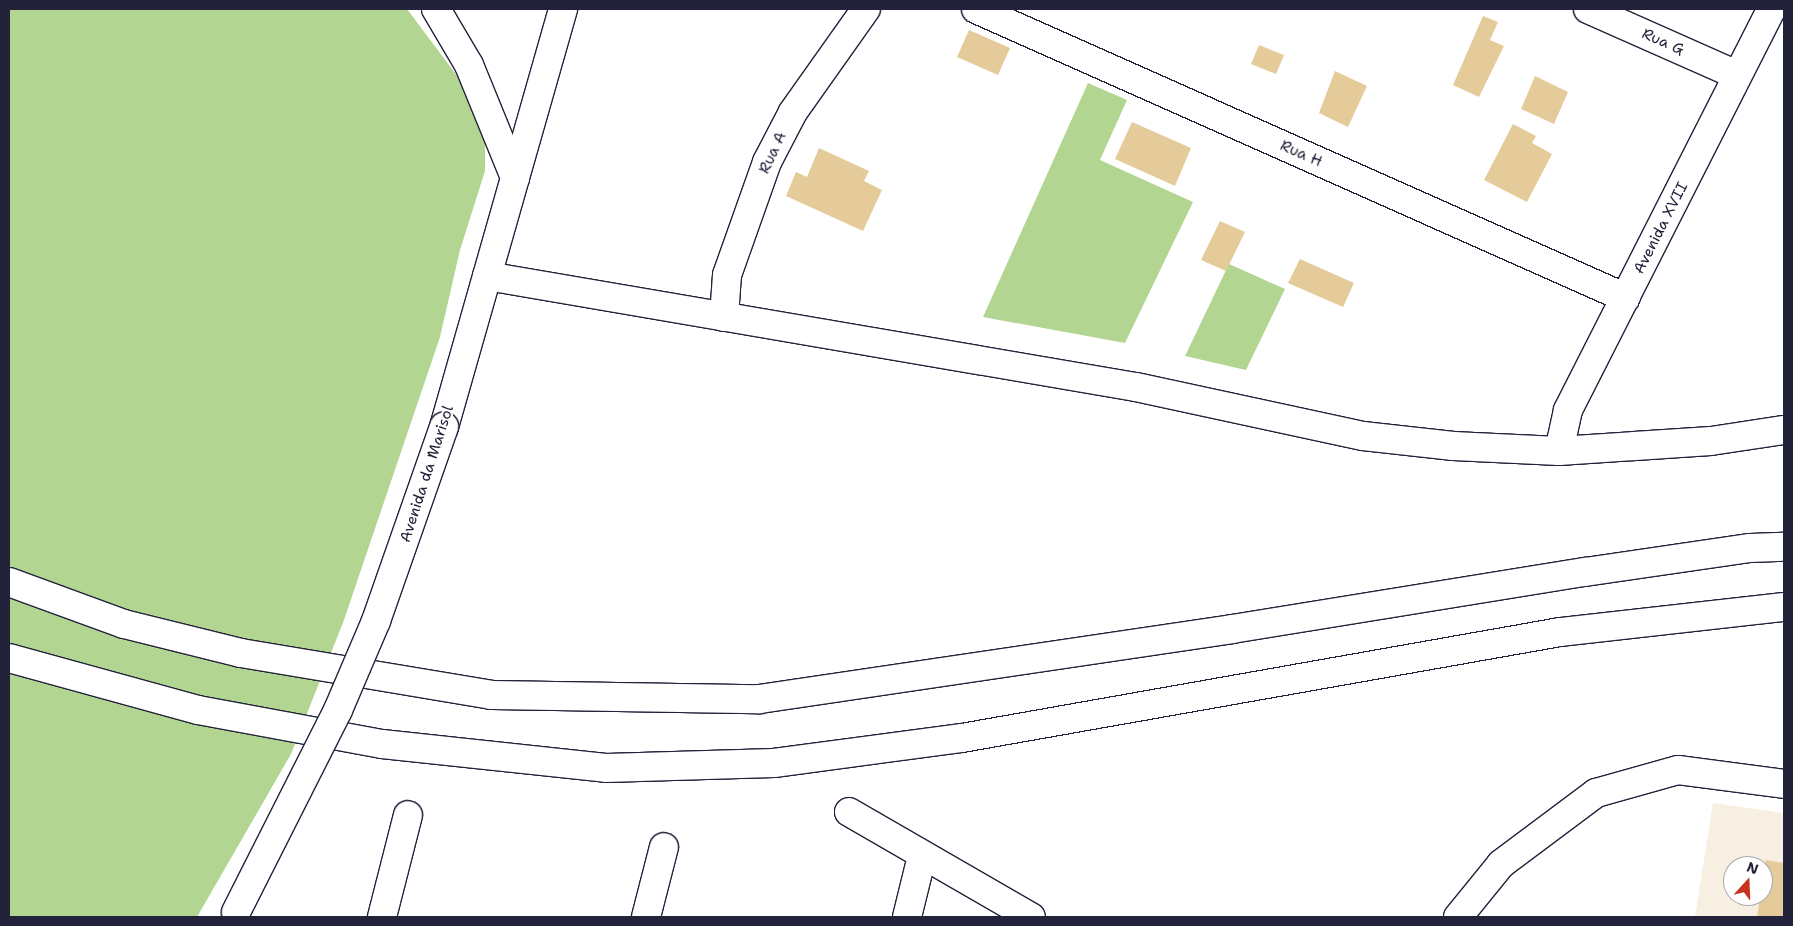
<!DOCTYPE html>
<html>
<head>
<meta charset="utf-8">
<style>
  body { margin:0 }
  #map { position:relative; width:1793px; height:926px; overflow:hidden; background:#fff; font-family:"Shantell Sans",sans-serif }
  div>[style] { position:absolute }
  .built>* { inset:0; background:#f7efe1 }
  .green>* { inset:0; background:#b2d691 }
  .building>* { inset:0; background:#e5cb9a }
  .roads { filter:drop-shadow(1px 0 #22223b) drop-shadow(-1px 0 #22223b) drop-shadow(0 1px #22223b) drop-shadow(0 -1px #22223b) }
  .minor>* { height:28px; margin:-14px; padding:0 14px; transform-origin:14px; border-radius:14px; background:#fff }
  .highway>* { height:28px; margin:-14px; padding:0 14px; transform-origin:14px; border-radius:14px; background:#fff }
  .bridges { filter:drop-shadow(1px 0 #22223b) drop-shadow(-1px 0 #22223b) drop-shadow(0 1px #22223b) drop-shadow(0 -1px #22223b) }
  .minor-bridge>* { height:28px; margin:-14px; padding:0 14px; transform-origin:14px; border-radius:14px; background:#fff }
  span { translate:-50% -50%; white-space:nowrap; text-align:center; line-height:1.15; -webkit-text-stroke:4.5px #fff; paint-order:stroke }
  .street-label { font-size:15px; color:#22223b }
  .frame { position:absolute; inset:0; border:10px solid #22223b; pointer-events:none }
  .north { position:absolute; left:1723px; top:856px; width:50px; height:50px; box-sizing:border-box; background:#fff; border:1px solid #a7a7b1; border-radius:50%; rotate:20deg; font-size:14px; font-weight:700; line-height:20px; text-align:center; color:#22223b }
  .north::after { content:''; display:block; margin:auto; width:18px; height:22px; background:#c8321e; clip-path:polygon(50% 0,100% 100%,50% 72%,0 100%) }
</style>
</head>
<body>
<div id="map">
  <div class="built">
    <i style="clip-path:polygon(evenodd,1713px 803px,1784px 813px,1784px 917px,1695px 917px,1713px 803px,1733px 866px,1763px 866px,1763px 896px,1733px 896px,1733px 866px)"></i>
  </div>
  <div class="green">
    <i style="clip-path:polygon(9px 9px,407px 9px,485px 113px,485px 171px,460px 250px,440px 337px,344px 620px,291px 754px,197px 917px,9px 917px)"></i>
    <i style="clip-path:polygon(1088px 83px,1127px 100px,1100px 160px,1193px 202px,1125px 343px,983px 317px)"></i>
    <i style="clip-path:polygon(1229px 264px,1285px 289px,1246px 370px,1185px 356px)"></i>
  </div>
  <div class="building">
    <i style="clip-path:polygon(1483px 16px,1498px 22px,1490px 40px,1504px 46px,1479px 97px,1453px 85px)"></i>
    <i style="clip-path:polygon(969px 30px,1010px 48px,998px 75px,957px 57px)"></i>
    <i style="clip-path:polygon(1259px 45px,1284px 55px,1276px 74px,1251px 64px)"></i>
    <i style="clip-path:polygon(1335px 71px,1367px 86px,1348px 127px,1319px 113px)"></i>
    <i style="clip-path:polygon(1535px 76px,1568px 92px,1554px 124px,1521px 109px)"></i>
    <i style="clip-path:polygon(1132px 122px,1191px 148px,1175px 186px,1115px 159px)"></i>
    <i style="clip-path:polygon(1513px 124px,1536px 136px,1532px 143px,1552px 154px,1527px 202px,1484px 180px)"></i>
    <i style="clip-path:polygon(819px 148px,869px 171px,864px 181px,882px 190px,863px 231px,786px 196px,796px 172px,807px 177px)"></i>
    <i style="clip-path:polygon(1220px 221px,1245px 232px,1226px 271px,1201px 260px)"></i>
    <i style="clip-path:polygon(1300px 259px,1354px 283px,1343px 307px,1288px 283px)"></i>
    <i style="clip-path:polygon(1766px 860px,1784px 863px,1784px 917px,1757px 917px)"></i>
  </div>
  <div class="roads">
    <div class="minor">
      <i style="left:436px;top:9px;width:65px;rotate:59.5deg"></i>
      <i style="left:469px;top:65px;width:122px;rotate:67.8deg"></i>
      <i style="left:976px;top:9px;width:711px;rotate:23.97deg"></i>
      <i style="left:1588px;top:9px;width:163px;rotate:23.9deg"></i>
      <i style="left:487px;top:276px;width:658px;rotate:9.71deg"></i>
      <i style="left:1136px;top:387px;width:232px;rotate:12.2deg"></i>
      <i style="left:1363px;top:436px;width:91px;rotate:6.3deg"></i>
      <i style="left:1453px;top:446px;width:106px;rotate:2.7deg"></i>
      <i style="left:1559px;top:451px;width:152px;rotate:-3.8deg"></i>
      <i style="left:1711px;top:441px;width:74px;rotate:-8.6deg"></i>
      <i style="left:724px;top:317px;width:42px;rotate:-85.9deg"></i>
      <i style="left:727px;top:275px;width:120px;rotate:-70.5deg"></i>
      <i style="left:767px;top:162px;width:56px;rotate:-62.5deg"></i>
      <i style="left:793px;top:112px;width:126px;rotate:-54.7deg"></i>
      <i style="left:444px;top:427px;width:435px;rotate:-74.1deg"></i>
      <i style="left:1559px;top:451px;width:42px;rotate:-77.6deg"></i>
      <i style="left:1568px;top:410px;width:449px;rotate:-63.1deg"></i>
      <i style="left:849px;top:812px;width:210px;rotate:30deg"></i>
      <i style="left:382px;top:917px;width:105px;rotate:-75.7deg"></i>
      <i style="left:646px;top:917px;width:72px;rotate:-75.6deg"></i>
      <i style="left:907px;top:917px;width:63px;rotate:-76.2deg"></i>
      <i style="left:1458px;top:917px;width:68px;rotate:-50.9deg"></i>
      <i style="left:1501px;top:864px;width:119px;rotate:-36.8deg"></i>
      <i style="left:1596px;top:793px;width:85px;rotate:-15.7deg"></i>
      <i style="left:1678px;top:770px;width:107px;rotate:7.5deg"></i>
    </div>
    <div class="highway">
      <i style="left:9px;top:582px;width:122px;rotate:20.1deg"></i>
      <i style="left:124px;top:624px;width:121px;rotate:13.9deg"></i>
      <i style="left:241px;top:653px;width:254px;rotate:9.5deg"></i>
      <i style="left:491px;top:695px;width:268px;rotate:0.9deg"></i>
      <i style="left:759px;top:699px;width:478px;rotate:-8.4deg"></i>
      <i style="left:1232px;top:629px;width:358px;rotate:-9.2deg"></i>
      <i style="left:1585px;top:572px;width:167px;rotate:-8.3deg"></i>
      <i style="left:1750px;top:548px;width:34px;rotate:-2deg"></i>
      <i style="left:9px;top:658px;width:196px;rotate:15.4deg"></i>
      <i style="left:198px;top:710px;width:187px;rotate:10.5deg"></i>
      <i style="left:382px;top:744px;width:225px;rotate:6.1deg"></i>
      <i style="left:606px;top:768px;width:168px;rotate:-1.7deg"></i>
      <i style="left:774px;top:763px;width:190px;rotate:-7.6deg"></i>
      <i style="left:962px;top:738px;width:607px;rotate:-10.05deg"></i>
      <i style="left:1560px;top:632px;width:225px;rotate:-6.4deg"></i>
    </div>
  </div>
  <div class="bridges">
    <div class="minor-bridge">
      <i style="left:236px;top:912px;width:226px;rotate:-63.2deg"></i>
      <i style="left:338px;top:710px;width:97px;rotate:-66.9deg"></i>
      <i style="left:376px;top:621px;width:206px;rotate:-70.7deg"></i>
    </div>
  </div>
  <div class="street-label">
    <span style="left:1663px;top:42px;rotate:24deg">Rua G</span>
    <span style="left:773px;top:153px;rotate:-65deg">Rua A</span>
    <span style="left:1301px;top:154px;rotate:24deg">Rua H</span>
    <span style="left:1661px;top:228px;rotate:-63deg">Avenida XVII</span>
    <span style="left:427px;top:474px;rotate:-72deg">Avenida da Marisol</span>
  </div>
  <div class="frame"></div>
  <div class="north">N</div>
</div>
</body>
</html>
